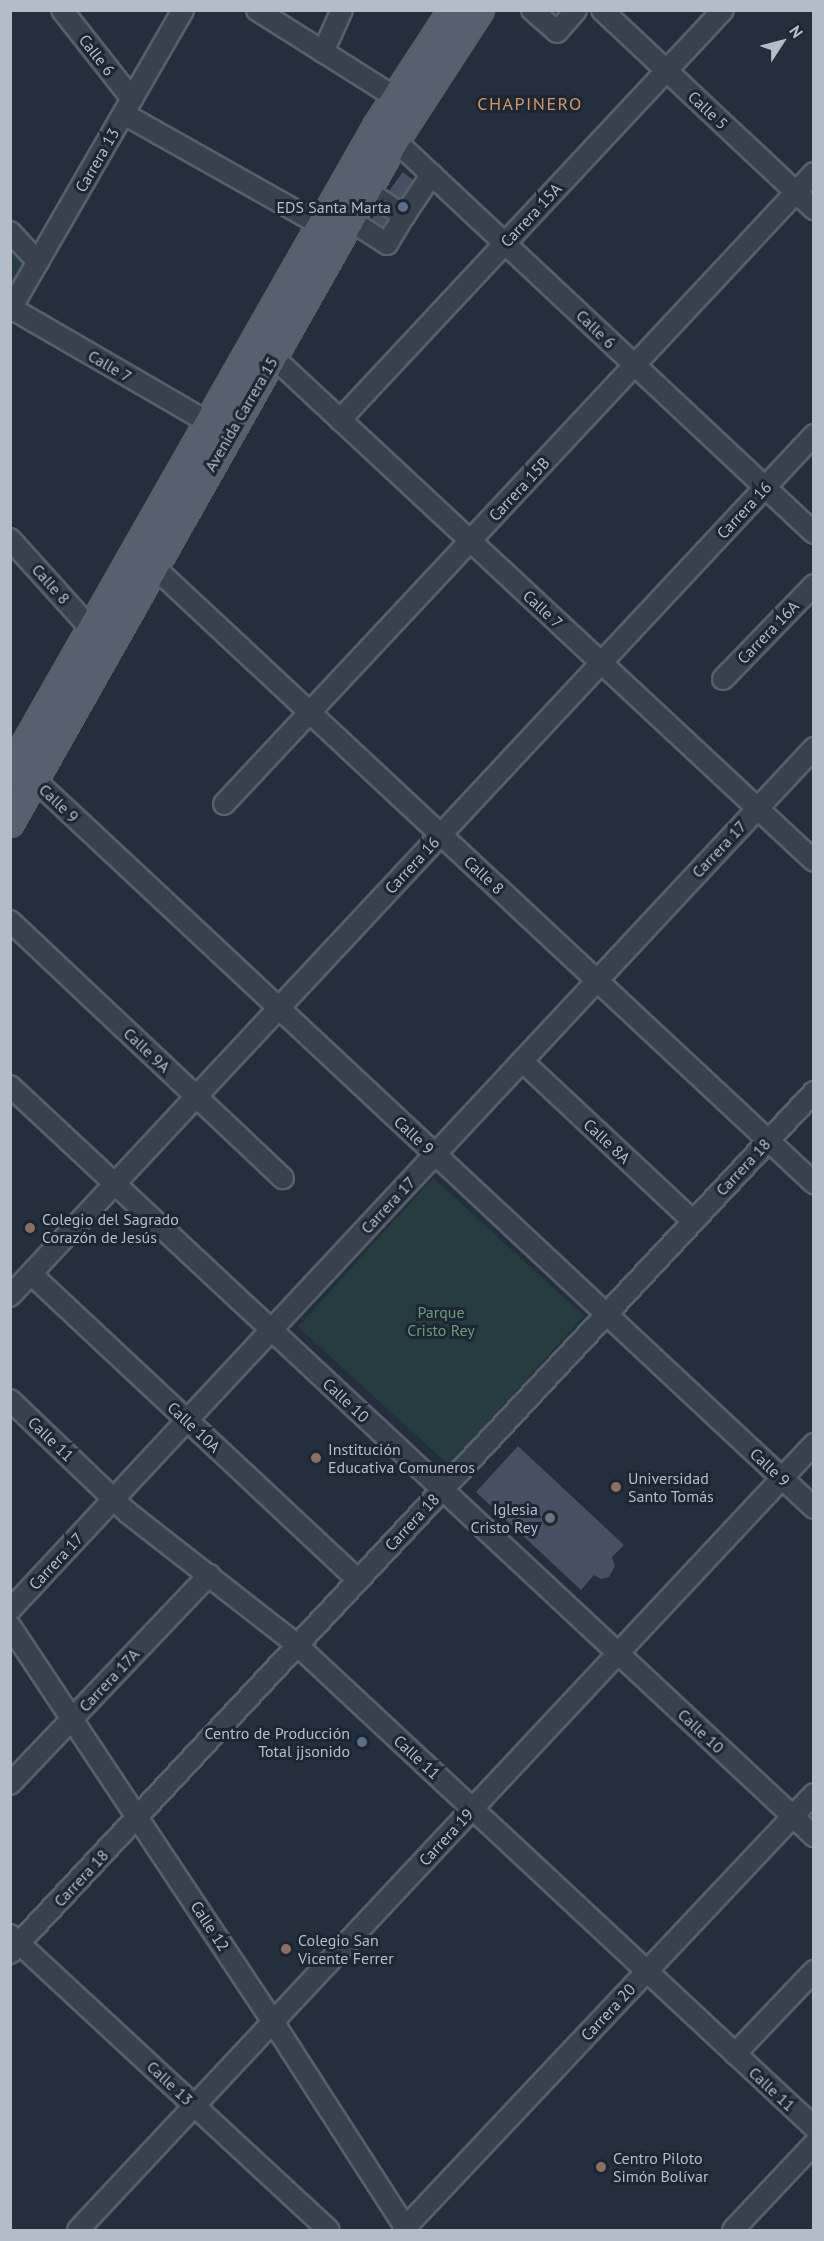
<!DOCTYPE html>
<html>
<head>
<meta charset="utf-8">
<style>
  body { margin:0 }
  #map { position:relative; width:824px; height:2241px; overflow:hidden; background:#242f3e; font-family:"PT Sans",sans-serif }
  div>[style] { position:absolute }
  .green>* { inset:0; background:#263c3f }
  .building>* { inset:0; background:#455162 }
  .roads { filter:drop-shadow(2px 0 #565f6c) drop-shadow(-2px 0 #565f6c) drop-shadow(0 2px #565f6c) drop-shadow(0 -2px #565f6c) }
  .minor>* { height:20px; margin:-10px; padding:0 10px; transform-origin:10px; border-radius:10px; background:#38414e }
  .major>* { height:26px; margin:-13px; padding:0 13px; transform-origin:13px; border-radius:13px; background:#56606e }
  .dots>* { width:16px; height:16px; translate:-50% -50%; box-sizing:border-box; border:3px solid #1d2633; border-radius:50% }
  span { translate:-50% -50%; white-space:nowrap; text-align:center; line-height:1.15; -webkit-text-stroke:6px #1d2633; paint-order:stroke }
  .street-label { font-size:16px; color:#b4bcc9 }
  .poi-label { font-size:16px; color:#b4bcc9 }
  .right { translate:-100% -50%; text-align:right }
  .left { translate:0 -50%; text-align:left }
  .park-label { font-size:16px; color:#6b9a76 }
  .neighbourhood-label { font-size:18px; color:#d59563; letter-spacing:1.5px }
  .frame { position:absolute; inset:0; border:12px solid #b4bcc9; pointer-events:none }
  .north { position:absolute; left:752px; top:12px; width:60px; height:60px; -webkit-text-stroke:4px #1d2633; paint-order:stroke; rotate:54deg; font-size:16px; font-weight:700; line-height:24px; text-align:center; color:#b4bcc9 }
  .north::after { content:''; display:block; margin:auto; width:21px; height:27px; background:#b4bcc9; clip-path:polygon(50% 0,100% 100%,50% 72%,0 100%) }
</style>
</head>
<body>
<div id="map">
  <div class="green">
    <i style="clip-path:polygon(11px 243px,24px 259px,11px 284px)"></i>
    <i style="clip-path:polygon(433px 1178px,584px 1316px,449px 1465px,298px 1327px)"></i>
  </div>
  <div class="building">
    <i style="clip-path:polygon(403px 172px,422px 187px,404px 210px,386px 195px)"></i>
    <i style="clip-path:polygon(379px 207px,399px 219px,390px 235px,370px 223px)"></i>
    <i style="clip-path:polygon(518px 1446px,624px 1545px,612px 1557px,615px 1566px,609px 1577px,601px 1579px,594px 1575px,581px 1590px,476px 1492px)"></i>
  </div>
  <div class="roads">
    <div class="minor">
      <i style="left:62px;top:10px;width:113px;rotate:51.8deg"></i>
      <i style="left:257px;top:10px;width:165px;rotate:32.3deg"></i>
      <i style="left:532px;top:10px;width:33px;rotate:41deg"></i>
      <i style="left:557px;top:32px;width:29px;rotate:-49deg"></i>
      <i style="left:602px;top:10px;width:291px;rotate:43.2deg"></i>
      <i style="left:323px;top:52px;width:46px;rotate:-65.7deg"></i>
      <i style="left:124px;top:114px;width:226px;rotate:29.4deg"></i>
      <i style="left:387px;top:133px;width:585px;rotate:43.13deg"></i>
      <i style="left:367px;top:191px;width:45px;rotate:34deg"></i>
      <i style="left:404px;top:216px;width:50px;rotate:-56.3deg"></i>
      <i style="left:350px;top:220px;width:44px;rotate:33deg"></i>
      <i style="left:387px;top:244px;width:33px;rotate:-59deg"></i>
      <i style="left:10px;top:232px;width:41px;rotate:47deg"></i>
      <i style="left:11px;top:308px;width:229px;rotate:30.1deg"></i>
      <i style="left:10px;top:310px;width:346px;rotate:-60deg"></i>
      <i style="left:273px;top:357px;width:739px;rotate:42.97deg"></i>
      <i style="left:340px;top:420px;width:561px;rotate:-46.95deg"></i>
      <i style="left:10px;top:539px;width:121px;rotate:48deg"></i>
      <i style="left:154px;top:567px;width:903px;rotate:43.03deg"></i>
      <i style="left:723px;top:679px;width:131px;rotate:-45.9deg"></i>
      <i style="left:24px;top:770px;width:1081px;rotate:43.05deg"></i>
      <i style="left:224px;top:804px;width:864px;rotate:-46.92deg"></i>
      <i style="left:10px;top:921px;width:375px;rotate:43.3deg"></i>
      <i style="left:522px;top:1061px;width:234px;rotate:43.1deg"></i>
      <i style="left:10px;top:1086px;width:1100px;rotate:43.01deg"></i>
      <i style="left:31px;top:1274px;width:448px;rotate:43.1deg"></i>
      <i style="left:10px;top:1296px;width:1178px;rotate:-46.96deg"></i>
      <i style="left:10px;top:1400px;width:162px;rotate:43.7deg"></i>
      <i style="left:127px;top:1512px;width:216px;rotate:38deg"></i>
      <i style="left:297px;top:1645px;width:707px;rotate:42.99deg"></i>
      <i style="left:10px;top:1610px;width:1179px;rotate:-46.99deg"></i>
      <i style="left:10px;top:1626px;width:475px;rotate:56.4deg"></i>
      <i style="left:273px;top:2022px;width:247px;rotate:57.2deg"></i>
      <i style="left:10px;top:1784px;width:289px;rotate:-46.4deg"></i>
      <i style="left:10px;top:1935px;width:434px;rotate:42.8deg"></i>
      <i style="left:10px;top:1953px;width:1178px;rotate:-46.96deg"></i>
      <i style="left:735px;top:2054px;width:115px;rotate:-46.4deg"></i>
      <i style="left:78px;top:2230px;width:1077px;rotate:-46.88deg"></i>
      <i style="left:403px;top:2230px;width:599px;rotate:-46.69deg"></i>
      <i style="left:733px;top:2230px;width:118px;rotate:-46.7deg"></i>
    </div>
    <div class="major">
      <i style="left:10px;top:772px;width:744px;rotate:-60.37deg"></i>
      <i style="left:378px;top:125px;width:137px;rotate:-56.9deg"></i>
      <i style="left:10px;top:823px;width:783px;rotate:-60.55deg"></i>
      <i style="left:395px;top:141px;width:156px;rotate:-57deg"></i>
    </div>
  </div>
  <div class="dots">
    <i style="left:403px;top:207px;background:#5c6f8a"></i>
    <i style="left:30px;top:1228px;background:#8d6e63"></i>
    <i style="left:316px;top:1458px;background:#8d6e63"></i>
    <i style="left:616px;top:1487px;background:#8d6e63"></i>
    <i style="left:550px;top:1518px;background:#6b7280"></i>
    <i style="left:362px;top:1742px;background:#5c6f8a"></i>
    <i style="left:286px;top:1949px;background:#8d6e63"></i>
    <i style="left:601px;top:2167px;background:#8d6e63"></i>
  </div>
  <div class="street-label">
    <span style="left:97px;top:55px;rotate:52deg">Calle 6</span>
    <span style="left:708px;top:110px;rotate:43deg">Calle 5</span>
    <span style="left:97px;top:160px;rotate:-60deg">Carrera 13</span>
    <span style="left:531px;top:215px;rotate:-47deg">Carrera 15A</span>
    <span style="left:596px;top:329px;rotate:44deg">Calle 6</span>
    <span style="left:110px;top:366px;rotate:30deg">Calle 7</span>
    <span style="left:241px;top:414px;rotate:-60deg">Avenida Carrera 15</span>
    <span style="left:519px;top:489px;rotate:-47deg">Carrera 15B</span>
    <span style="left:744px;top:510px;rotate:-47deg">Carrera 16</span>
    <span style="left:51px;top:584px;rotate:48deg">Calle 8</span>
    <span style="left:543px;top:609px;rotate:43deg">Calle 7</span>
    <span style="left:768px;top:632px;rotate:-46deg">Carrera 16A</span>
    <span style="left:59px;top:803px;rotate:43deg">Calle 9</span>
    <span style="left:719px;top:849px;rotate:-47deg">Carrera 17</span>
    <span style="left:412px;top:865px;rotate:-47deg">Carrera 16</span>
    <span style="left:484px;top:875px;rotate:43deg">Calle 8</span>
    <span style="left:147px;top:1050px;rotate:43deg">Calle 9A</span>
    <span style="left:414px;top:1135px;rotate:43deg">Calle 9</span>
    <span style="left:607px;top:1141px;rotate:43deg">Calle 8A</span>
    <span style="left:743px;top:1167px;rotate:-47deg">Carrera 18</span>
    <span style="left:388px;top:1205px;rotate:-47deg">Carrera 17</span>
    <span style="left:346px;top:1400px;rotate:43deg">Calle 10</span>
    <span style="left:194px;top:1427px;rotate:43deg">Calle 10A</span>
    <span style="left:51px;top:1439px;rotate:44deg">Calle 11</span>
    <span style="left:770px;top:1467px;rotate:43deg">Calle 9</span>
    <span style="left:412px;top:1522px;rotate:-47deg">Carrera 18</span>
    <span style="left:56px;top:1561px;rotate:-47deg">Carrera 17</span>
    <span style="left:109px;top:1680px;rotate:-47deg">Carrera 17A</span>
    <span style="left:701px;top:1731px;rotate:43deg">Calle 10</span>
    <span style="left:417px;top:1757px;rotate:43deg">Calle 11</span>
    <span style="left:446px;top:1837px;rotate:-47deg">Carrera 19</span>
    <span style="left:81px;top:1878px;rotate:-47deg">Carrera 18</span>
    <span style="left:210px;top:1926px;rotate:57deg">Calle 12</span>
    <span style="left:608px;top:2012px;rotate:-47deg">Carrera 20</span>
    <span style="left:170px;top:2083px;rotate:43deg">Calle 13</span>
    <span style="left:772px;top:2089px;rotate:43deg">Calle 11</span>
  </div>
  <div class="poi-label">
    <span class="right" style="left:391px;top:207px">EDS Santa Marta</span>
    <span class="left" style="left:42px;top:1228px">Colegio del Sagrado<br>Corazón de Jesús</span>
    <span class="left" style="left:328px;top:1458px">Institución<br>Educativa Comuneros</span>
    <span class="left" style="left:628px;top:1487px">Universidad<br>Santo Tomás</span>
    <span class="right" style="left:538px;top:1518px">Iglesia<br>Cristo Rey</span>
    <span class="right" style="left:350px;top:1742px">Centro de Producción<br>Total jjsonido</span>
    <span class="left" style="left:298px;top:1949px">Colegio San<br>Vicente Ferrer</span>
    <span class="left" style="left:613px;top:2167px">Centro Piloto<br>Simón Bolívar</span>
  </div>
  <div class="park-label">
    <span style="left:441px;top:1321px">Parque<br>Cristo Rey</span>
  </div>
  <div class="neighbourhood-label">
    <span style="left:530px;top:104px">CHAPINERO</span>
  </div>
  <div class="frame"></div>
  <div class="north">N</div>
</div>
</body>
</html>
